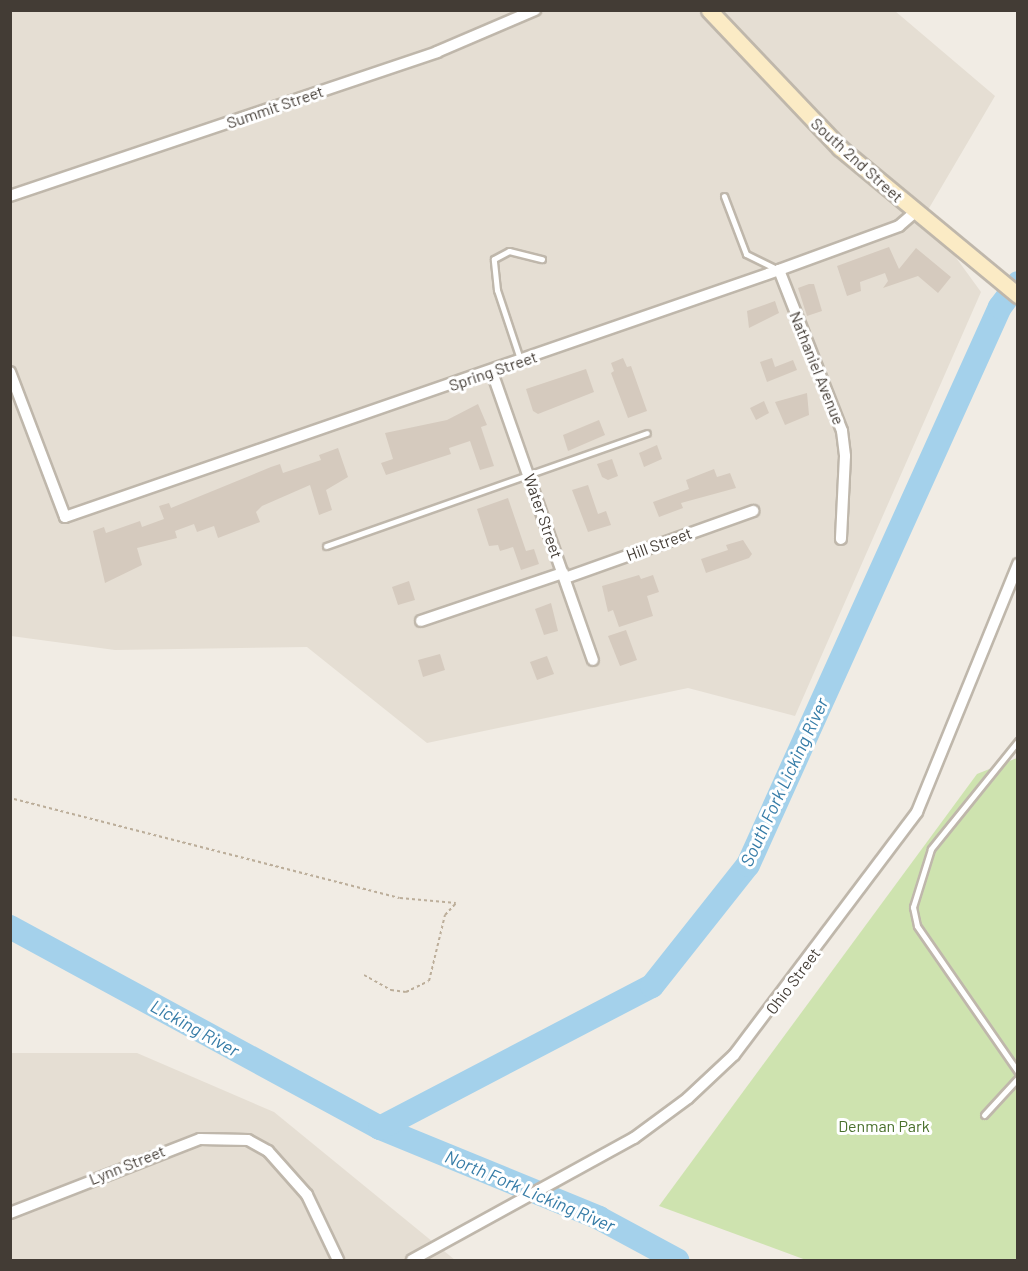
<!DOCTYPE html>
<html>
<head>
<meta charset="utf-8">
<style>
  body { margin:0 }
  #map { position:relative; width:1028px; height:1271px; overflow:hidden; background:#f1ece4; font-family:Barlow,sans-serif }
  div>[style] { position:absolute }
  .residential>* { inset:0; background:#e5ded3 }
  .green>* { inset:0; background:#cee3af }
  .river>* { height:24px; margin:-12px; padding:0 12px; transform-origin:12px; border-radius:12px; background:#a4d1eb }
  .building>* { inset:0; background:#d5cabe }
  .path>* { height:2px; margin-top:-1px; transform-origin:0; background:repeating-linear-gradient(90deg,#bcae9a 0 3px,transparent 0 6px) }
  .roads { filter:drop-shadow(2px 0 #bfb7ab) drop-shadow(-2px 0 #bfb7ab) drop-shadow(0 2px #bfb7ab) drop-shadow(0 -2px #bfb7ab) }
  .lane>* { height:5px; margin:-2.5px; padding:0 2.5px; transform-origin:2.5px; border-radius:2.5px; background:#fff }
  .street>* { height:10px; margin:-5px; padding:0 5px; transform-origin:5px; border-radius:5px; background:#fff }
  .secondary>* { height:15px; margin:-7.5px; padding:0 7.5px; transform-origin:7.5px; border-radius:7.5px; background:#fbebc5 }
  span { translate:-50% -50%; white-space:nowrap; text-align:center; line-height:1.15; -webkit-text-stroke:6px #fff; paint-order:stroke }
  .street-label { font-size:16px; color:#433c35 }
  .park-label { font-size:16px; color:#49702c }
  .water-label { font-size:18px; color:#367ca7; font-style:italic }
  .frame { position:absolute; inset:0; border:12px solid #433c35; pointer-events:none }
</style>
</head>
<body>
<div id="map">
  <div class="residential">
    <i style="clip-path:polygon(11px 11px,895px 11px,995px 96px,925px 215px,981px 292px,795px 716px,688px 688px,427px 743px,307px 647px,115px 650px,11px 636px)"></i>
    <i style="clip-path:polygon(11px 1053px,137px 1053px,274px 1112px,455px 1260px,11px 1260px)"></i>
  </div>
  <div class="green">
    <i style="clip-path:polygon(1017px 758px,1017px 1260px,806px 1260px,659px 1206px,977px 774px)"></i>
  </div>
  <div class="river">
    <i style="left:10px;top:927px;width:421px;rotate:28.5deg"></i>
    <i style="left:380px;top:1128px;width:237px;rotate:22.3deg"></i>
    <i style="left:599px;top:1218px;width:89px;rotate:28.3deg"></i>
    <i style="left:380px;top:1128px;width:307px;rotate:-27.6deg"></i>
    <i style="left:652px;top:986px;width:154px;rotate:-51.6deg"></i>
    <i style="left:748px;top:865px;width:612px;rotate:-65.7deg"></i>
    <i style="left:1000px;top:307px;width:30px;rotate:-53deg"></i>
  </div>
  <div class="building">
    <i style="clip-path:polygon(889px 247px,899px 269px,916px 248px,951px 277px,938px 293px,918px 276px,883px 288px,888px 281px,885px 273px,860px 282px,861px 291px,847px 296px,837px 266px)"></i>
    <i style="clip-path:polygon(809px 284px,814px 284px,822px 311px,807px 316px,798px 288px)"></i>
    <i style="clip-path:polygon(775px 301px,779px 313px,749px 328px,747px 311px)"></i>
    <i style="clip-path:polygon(623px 358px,627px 367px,631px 366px,647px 411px,628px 418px,611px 373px,614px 371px,611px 363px)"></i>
    <i style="clip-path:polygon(772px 358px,775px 367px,793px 360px,797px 370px,767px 382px,760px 362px)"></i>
    <i style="clip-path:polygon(586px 369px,594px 392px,538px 414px,533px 411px,526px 389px)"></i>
    <i style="clip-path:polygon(807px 393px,809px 415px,785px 425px,775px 402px)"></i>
    <i style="clip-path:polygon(764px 401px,769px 413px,756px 420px,750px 408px)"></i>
    <i style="clip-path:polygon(478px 404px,487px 425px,481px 427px,494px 466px,480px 470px,470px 441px,449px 448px,451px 454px,386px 475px,381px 463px,393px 459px,385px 433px,447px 420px)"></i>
    <i style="clip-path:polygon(599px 420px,605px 435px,568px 451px,563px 435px)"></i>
    <i style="clip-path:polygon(657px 445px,662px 459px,644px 467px,639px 453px)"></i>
    <i style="clip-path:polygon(338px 448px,348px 477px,326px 490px,332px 510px,319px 515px,310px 485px,262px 506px,256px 512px,260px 522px,218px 538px,214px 526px,197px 532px,194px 524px,175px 531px,177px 538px,137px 548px,142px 565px,105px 583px,93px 531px,104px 527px,106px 533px,140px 521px,142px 527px,164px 519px,159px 506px,169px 503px,171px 508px,271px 467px,280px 464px,283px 473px,321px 460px,319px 455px)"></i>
    <i style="clip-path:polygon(612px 459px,618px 476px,608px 480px,602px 477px,597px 464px)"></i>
    <i style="clip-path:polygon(714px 469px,717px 477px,730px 473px,736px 488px,681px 503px,683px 508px,659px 517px,653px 502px,689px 489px,686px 480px)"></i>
    <i style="clip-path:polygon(588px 485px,598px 514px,606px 511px,611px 525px,588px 532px,572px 490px)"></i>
    <i style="clip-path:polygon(508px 498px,526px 551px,534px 549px,539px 564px,521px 570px,513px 547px,500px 551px,498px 545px,489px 546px,477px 509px)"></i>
    <i style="clip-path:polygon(743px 540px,752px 554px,749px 558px,706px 573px,701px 559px,728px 550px,726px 545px)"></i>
    <i style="clip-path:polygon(639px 575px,641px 579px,653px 575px,659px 592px,647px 596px,653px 616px,619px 627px,613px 610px,608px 612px,602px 586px)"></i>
    <i style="clip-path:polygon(409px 581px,415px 600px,398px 605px,392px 587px)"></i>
    <i style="clip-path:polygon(551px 603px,558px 631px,544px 635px,535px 609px)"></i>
    <i style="clip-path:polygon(626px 630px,637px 660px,620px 666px,608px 636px)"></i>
    <i style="clip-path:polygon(440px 654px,445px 670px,423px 677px,418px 660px)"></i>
    <i style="clip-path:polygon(547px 656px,554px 674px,537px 680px,530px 662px)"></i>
  </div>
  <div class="path">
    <i style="left:14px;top:799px;width:398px;rotate:14.4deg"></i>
    <i style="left:400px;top:898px;width:56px;rotate:5.1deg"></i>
    <i style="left:364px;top:975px;width:31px;rotate:29deg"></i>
    <i style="left:391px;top:990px;width:15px;rotate:8deg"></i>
    <i style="left:406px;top:992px;width:25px;rotate:-26deg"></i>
    <i style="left:429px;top:981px;width:68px;rotate:-76.4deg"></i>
    <i style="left:445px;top:915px;width:16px;rotate:-47deg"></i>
  </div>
  <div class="roads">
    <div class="lane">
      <i style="left:724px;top:196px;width:62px;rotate:69.2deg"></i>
      <i style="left:746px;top:254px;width:34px;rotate:26deg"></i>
      <i style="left:520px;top:359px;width:73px;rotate:-108.4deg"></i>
      <i style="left:497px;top:290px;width:31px;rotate:-96deg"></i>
      <i style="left:494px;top:259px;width:17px;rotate:-28deg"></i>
      <i style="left:509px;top:251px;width:34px;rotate:14deg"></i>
      <i style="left:326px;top:546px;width:340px;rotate:-19.4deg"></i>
      <i style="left:1018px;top:741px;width:139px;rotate:128.9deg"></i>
      <i style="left:931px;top:849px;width:61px;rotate:107.2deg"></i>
      <i style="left:913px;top:907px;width:19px;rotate:78deg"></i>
      <i style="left:917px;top:926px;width:178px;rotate:55.3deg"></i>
      <i style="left:984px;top:1115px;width:50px;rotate:-47.4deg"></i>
    </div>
    <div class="street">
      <i style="left:10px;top:196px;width:451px;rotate:-18.6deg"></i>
      <i style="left:437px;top:52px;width:107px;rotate:-23.2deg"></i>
      <i style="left:779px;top:270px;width:173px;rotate:68.6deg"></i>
      <i style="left:842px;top:431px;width:25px;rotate:83deg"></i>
      <i style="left:845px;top:456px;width:83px;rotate:92.8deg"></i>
      <i style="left:10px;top:372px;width:155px;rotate:69.2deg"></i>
      <i style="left:65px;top:517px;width:756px;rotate:-19.08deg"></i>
      <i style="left:779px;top:270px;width:128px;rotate:-20.1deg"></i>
      <i style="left:899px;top:226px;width:21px;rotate:-41deg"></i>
      <i style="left:492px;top:372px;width:305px;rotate:70.7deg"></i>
      <i style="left:565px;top:578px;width:200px;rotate:-19.6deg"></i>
      <i style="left:421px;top:621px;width:150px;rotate:-18.7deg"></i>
      <i style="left:10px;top:1213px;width:204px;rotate:-21.3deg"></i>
      <i style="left:200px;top:1139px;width:48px;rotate:1.2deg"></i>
      <i style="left:248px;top:1140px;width:23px;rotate:29deg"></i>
      <i style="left:268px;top:1151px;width:59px;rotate:48.4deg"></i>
      <i style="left:307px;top:1195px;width:72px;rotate:64.5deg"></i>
      <i style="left:412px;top:1260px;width:253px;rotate:-28.8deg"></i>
      <i style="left:634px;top:1138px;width:67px;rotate:-36.5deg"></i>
      <i style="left:688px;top:1098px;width:63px;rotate:-43.1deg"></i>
      <i style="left:734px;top:1055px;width:304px;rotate:-53deg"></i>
      <i style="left:917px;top:812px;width:268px;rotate:-67.8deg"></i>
    </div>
    <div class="secondary">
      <i style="left:709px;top:10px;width:190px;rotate:46.5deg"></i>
      <i style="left:840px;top:148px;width:231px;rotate:39.6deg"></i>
    </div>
  </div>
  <div class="street-label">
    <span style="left:275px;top:107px;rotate:-19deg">Summit Street</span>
    <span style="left:857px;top:160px;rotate:42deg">South 2nd Street</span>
    <span style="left:817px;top:368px;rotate:68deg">Nathaniel Avenue</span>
    <span style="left:493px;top:371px;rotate:-19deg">Spring Street</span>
    <span style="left:543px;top:516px;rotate:71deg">Water Street</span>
    <span style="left:659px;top:544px;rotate:-20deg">Hill Street</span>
    <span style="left:793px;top:981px;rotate:-53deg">Ohio Street</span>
    <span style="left:127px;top:1165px;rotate:-22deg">Lynn Street</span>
  </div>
  <div class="park-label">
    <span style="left:884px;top:1126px">Denman Park</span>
  </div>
  <div class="water-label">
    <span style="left:784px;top:782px;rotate:-65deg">South Fork Licking River</span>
    <span style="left:195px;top:1028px;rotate:29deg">Licking River</span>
    <span style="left:530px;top:1191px;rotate:23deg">North Fork Licking River</span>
  </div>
  <div class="frame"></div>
</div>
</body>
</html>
